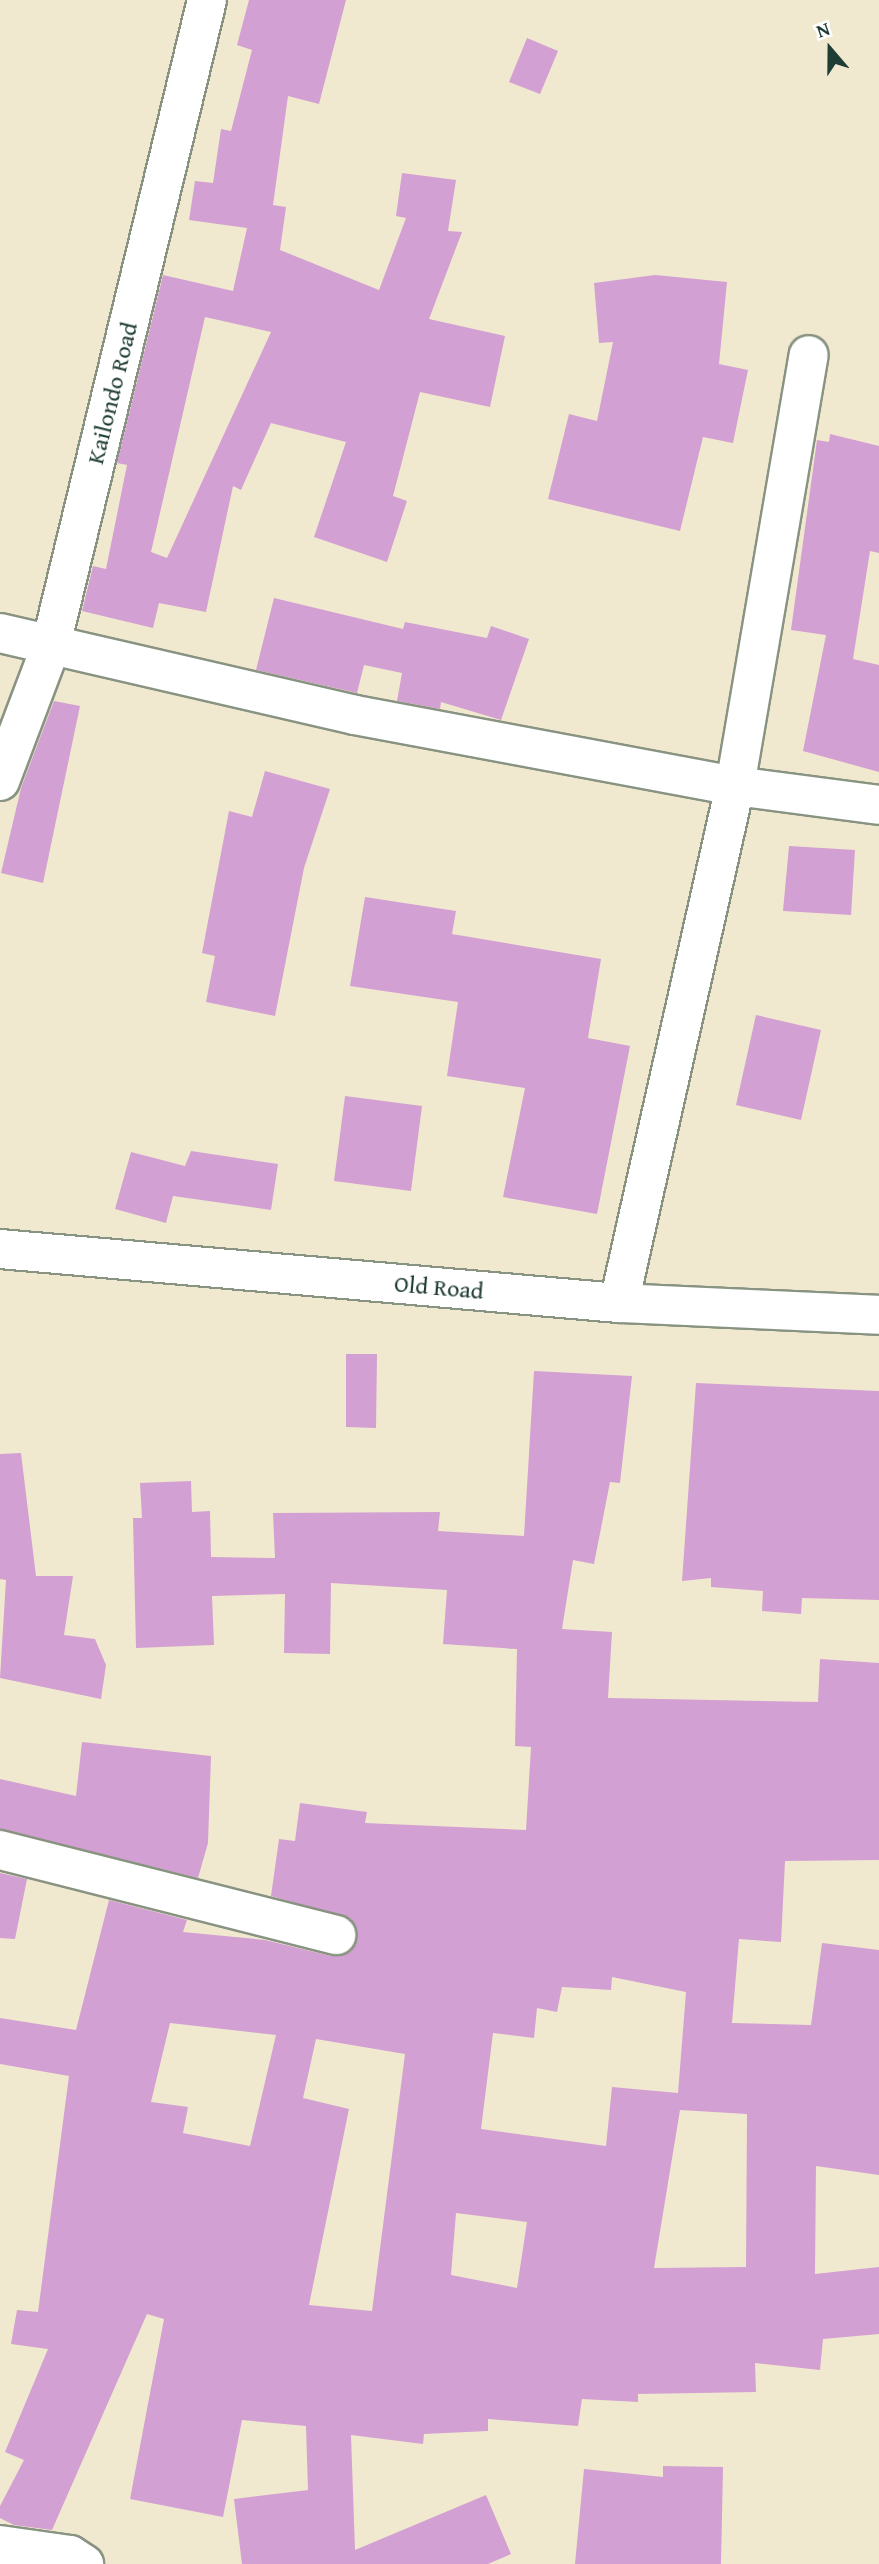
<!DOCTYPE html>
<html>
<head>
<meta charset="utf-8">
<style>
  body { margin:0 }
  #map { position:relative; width:879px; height:2564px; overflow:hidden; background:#f1e9cf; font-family:"Gentium Book Plus",serif }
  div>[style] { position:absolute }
  .building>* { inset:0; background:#d2a0d2 }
  .roads { filter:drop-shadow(2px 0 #889382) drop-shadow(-2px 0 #889382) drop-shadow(0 2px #889382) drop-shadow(0 -2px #889382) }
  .street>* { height:38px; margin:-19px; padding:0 19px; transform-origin:19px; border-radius:19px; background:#fff }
  .secondary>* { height:38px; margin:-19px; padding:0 19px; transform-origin:19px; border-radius:19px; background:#fff }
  span { translate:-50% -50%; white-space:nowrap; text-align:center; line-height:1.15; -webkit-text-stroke:5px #fff; paint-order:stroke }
  .street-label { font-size:24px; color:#1f3d34 }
  .north { position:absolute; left:795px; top:14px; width:70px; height:70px; -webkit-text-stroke:5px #fff; paint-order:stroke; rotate:340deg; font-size:19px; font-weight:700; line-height:28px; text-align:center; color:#1f3d34 }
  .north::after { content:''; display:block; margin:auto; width:24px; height:32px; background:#1f3d34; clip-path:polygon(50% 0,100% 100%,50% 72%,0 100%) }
</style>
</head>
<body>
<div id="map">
  <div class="building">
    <i style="clip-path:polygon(evenodd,249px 0,346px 0,319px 104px,288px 96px,273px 205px,286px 207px,280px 250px,379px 290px,406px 218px,396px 216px,402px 173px,456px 180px,448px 231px,462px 232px,429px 319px,505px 336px,490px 407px,420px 392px,393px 496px,407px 501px,387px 562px,314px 537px,346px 442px,271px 423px,241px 490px,233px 486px,206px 612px,159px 603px,153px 628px,82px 611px,93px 566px,106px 569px,127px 465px,117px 463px,163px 275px,233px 291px,247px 228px,189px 220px,195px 181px,213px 183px,221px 129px,231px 131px,252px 50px,237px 45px,249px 0,205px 317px,271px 332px,167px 558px,151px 552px,205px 317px)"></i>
    <i style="clip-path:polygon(527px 38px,558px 51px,540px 94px,509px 82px)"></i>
    <i style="clip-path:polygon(655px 275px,727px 282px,719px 364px,748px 370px,733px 443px,703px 437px,680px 531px,548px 499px,569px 414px,597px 421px,613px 342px,599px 343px,594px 283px)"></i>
    <i style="clip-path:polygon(830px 434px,879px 446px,879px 553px,870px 551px,853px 659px,879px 665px,879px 772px,803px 751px,826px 635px,791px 630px,817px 440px,829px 442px)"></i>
    <i style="clip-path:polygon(274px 598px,403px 629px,405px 622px,487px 638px,491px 626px,529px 639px,501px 720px,441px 702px,440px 709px,397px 701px,402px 673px,364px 665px,357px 693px,256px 670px)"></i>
    <i style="clip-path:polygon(54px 701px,80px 706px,43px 883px,1px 873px,21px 788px)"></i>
    <i style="clip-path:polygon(265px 771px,330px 789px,304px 868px,275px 1016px,206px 1002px,215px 956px,202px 953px,229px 811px,252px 817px)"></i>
    <i style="clip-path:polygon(789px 846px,855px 850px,851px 915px,783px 911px)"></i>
    <i style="clip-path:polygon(365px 897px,456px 911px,452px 934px,601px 959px,588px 1038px,630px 1046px,597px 1214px,503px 1197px,525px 1088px,447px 1076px,458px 1002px,350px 986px)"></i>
    <i style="clip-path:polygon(756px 1015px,821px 1030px,801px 1120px,736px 1105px)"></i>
    <i style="clip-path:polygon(345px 1096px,422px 1106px,411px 1191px,334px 1181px)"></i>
    <i style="clip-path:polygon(191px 1151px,278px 1164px,271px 1210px,173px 1196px,166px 1223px,115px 1209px,131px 1152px,185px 1166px)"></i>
    <i style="clip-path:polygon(346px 1354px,377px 1354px,376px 1428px,346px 1427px)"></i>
    <i style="clip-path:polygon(evenodd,534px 1371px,632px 1376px,620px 1483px,610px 1482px,594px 1564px,573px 1560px,562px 1629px,612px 1632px,608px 1698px,818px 1702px,820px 1659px,879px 1663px,879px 1860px,785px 1861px,781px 1942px,739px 1939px,732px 2023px,811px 2025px,822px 1943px,879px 1950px,879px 2175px,816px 2166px,815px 2274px,879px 2267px,879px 2334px,823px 2339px,820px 2370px,755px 2363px,756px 2392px,638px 2394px,638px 2402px,582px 2399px,578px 2426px,488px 2419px,488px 2431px,424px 2434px,423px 2444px,351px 2435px,355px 2550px,486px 2495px,511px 2554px,488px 2564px,242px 2564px,234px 2499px,308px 2490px,306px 2426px,242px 2420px,223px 2517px,130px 2499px,164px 2319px,147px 2314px,52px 2530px,14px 2525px,0 2518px,0 2506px,24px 2460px,5px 2452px,48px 2349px,11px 2344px,17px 2310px,38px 2312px,69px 2076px,0 2064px,0 2018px,76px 2030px,109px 1900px,187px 1920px,183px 1932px,265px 1940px,331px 1956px,351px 1951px,357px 1940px,351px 1919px,271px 1896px,279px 1839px,295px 1841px,300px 1803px,367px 1812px,365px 1823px,526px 1830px,531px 1747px,515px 1746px,517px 1649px,443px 1644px,447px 1590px,331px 1583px,330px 1654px,284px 1653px,285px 1594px,212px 1596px,214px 1645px,136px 1648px,133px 1518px,142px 1518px,140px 1483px,191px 1481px,192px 1512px,210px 1511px,211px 1557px,275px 1558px,273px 1513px,440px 1512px,438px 1531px,524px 1536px,534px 1371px,612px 1977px,686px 1992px,678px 2093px,612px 2087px,606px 2146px,481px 2129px,493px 2033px,534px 2038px,537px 2008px,557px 2012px,562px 1987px,611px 1990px,612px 1977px,534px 1371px,170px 2023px,276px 2035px,250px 2146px,183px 2133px,188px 2107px,151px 2102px,170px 2023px,534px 1371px,316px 2039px,405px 2054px,372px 2311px,309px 2305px,349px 2109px,303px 2098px,316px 2039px,534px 1371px,680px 2110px,747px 2114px,746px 2267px,654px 2268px,680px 2110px,534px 1371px,456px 2213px,527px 2222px,517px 2288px,451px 2275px,456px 2213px)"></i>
    <i style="clip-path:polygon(696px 1383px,879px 1391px,879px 1600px,802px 1598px,801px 1614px,762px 1611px,763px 1591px,711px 1587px,711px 1578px,682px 1581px)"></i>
    <i style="clip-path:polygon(21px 1453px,36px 1576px,73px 1576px,64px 1635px,95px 1639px,106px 1665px,101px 1699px,0 1678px,6px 1580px,0 1579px,0 1454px)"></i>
    <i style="clip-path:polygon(82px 1742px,211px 1756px,208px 1843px,198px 1878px,0 1829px,0 1779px,76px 1796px)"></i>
    <i style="clip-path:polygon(0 1873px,27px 1879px,15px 1939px,0 1938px)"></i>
    <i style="clip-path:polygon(663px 2466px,723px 2467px,721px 2564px,575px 2564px,584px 2469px,663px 2477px)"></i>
  </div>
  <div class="roads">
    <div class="street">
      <i style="left:0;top:633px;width:364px;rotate:13deg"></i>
      <i style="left:355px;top:715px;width:387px;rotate:10.6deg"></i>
      <i style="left:735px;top:786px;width:145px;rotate:7.5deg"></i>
      <i style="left:0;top:781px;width:141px;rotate:-69.3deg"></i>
      <i style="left:50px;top:649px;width:668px;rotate:-76.4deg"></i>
      <i style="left:619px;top:1303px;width:530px;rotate:-77.35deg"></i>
      <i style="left:735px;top:786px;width:437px;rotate:-80.3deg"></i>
      <i style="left:0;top:1850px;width:347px;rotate:14.2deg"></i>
      <i style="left:0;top:2545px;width:71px;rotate:8.1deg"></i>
      <i style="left:70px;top:2555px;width:17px;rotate:33deg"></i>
    </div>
    <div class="secondary">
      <i style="left:0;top:1249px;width:621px;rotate:4.99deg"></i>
      <i style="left:619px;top:1303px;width:260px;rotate:2.6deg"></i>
    </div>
  </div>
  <div class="street-label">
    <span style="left:112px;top:393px;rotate:-76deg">Kailondo Road</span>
    <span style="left:439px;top:1287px;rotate:5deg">Old Road</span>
  </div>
  <div class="north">N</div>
</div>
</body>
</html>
